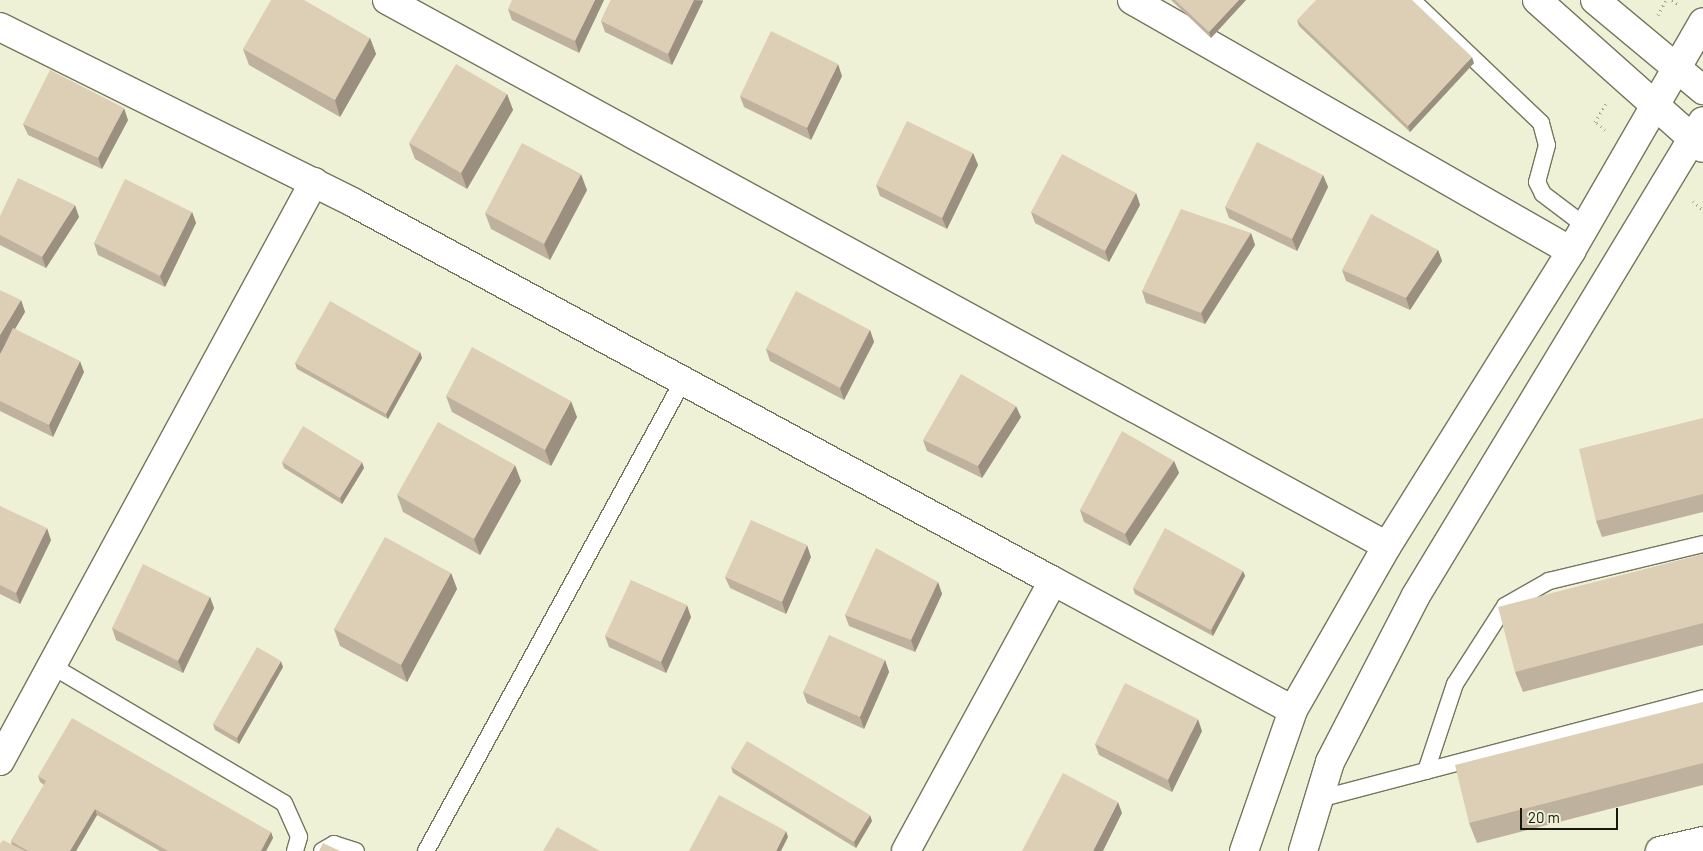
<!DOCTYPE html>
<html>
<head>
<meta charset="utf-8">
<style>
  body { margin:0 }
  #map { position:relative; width:1703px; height:851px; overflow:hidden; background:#eef1d6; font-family:Barlow,sans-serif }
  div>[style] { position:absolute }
  .path>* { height:3px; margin-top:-1.5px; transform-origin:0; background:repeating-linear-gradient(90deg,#9fa28d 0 1px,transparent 0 5px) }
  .roads { filter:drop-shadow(1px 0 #74765e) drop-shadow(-1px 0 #74765e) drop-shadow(0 1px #74765e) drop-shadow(0 -1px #74765e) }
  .service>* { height:16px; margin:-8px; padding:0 8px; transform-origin:8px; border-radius:8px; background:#fff }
  .minor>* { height:28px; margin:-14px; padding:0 14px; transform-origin:14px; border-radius:14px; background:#fff }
  .secondary>* { height:28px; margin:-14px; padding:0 14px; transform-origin:14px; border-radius:14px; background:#fff }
  .wall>* { inset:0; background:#beb19d }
  .shaded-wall>* { inset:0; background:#9b907f }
  .building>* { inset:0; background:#ddceb6 }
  span { translate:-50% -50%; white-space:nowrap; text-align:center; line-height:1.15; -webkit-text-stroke:4.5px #eef1d6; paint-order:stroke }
  .scale { position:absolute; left:1520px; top:808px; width:98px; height:22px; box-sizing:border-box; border:2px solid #17180e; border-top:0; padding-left:6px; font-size:15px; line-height:18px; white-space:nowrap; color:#17180e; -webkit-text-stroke:4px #eef1d6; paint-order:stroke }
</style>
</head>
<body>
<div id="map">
  <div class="path">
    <i style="left:1672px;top:0;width:7px;rotate:34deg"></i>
    <i style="left:1658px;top:15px;width:17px;rotate:-62deg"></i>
    <i style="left:1605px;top:130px;width:13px;rotate:-141deg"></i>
    <i style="left:1595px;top:122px;width:23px;rotate:-59deg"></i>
    <i style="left:1693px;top:201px;width:13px;rotate:42deg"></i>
  </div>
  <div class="roads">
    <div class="service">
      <i style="left:1412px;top:0;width:178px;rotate:43.6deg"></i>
      <i style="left:1541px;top:123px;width:23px;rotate:75deg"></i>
      <i style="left:1547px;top:145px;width:38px;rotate:105deg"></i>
      <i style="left:1537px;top:182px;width:13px;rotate:63deg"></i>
      <i style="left:1543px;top:194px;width:51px;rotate:37.1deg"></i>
      <i style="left:52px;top:666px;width:269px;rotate:30.6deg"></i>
      <i style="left:284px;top:803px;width:37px;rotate:66deg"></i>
      <i style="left:299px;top:837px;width:15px;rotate:106deg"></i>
      <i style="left:1426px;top:771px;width:92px;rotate:-71.6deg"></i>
      <i style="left:1455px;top:684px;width:93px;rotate:-57.3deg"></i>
      <i style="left:1505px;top:606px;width:51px;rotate:-29.6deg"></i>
      <i style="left:1549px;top:581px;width:158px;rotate:-13.5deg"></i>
      <i style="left:1319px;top:799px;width:397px;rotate:-14.7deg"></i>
      <i style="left:322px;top:851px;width:14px;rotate:-30deg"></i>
      <i style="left:334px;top:844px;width:23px;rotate:18deg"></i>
      <i style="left:426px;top:851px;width:538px;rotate:-61.34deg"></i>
    </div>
    <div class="minor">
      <i style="left:387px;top:0;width:1139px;rotate:28.63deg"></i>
      <i style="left:1132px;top:0;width:506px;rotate:29.76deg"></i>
      <i style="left:0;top:27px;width:395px;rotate:26.4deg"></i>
      <i style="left:354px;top:203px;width:795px;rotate:28.4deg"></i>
      <i style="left:1053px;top:581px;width:307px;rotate:118.6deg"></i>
      <i style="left:1053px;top:581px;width:272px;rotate:28.3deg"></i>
      <i style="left:0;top:761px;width:659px;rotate:-61.53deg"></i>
      <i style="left:1660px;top:851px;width:44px;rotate:-13.1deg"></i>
    </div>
    <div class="secondary">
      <i style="left:1537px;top:0;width:222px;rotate:41.7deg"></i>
      <i style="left:1595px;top:0;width:141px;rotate:39.8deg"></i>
      <i style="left:1244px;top:851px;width:149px;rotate:-70.8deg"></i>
      <i style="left:1293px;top:710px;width:189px;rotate:-60.2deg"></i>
      <i style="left:1387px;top:546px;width:348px;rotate:-58deg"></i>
      <i style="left:1571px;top:251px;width:264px;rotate:-60deg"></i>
      <i style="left:1303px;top:851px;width:93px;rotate:-73.1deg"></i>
      <i style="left:1330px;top:762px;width:186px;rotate:-62.7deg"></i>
      <i style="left:1415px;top:597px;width:556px;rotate:-58.82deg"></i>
    </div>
  </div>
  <div class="wall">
    <i style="clip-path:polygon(604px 0,579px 53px,512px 20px,508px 9px)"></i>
    <i style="clip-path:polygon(611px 0,703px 0,703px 1px,672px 65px,605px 32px,601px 21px)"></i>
    <i style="clip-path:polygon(1171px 0,1246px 0,1211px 38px)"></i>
    <i style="clip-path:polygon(1297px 20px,1474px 63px,1410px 132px,1299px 26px)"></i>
    <i style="clip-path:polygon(370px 38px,376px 54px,340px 117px,249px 65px,243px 49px)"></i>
    <i style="clip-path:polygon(842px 76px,811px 140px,744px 107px,740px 96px)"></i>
    <i style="clip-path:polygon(507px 94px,513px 110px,467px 189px,415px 159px,409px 143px)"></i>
    <i style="clip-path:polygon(128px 120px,102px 169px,28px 135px,23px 124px)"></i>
    <i style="clip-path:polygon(973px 153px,978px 165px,947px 229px,880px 196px,876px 185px)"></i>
    <i style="clip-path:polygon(1323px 175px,1328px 187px,1297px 251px,1229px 218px,1225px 207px)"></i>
    <i style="clip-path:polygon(587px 190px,550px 260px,491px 229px,485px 213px)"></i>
    <i style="clip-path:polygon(1136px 193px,1140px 205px,1109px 262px,1035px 223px,1031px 212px)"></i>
    <i style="clip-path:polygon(192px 212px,196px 223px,165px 287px,98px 255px,94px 243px)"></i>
    <i style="clip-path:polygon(0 216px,79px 217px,46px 268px,0 245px)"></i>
    <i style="clip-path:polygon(1251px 233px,1255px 245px,1205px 324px,1146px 303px,1142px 291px)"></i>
    <i style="clip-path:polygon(1438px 250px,1442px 261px,1410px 310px,1346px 281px,1342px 270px)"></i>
    <i style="clip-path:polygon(21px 300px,25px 312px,15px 329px,84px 372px,53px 437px,0 411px,0 355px,4px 347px,0 354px)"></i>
    <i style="clip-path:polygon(870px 330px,874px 342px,844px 400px,770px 361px,766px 349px)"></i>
    <i style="clip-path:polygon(420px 352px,422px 358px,388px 419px,297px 369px,295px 363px)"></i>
    <i style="clip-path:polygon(446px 396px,577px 417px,551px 466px,452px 412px)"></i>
    <i style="clip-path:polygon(1021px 417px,982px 478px,927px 451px,923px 440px)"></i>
    <i style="clip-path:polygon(1703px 418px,1703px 512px,1602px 537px,1596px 521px)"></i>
    <i style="clip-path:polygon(1174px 461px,1179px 473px,1130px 546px,1084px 522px,1080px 510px)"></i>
    <i style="clip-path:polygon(282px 462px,364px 468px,342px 504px,284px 468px)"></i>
    <i style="clip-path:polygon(521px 481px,480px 555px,403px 512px,397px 495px)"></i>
    <i style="clip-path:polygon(0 506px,51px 540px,20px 604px,0 594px)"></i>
    <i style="clip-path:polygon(1703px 554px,1703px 645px,1523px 692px,1515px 672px)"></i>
    <i style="clip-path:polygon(811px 557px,786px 614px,730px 588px,725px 577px)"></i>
    <i style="clip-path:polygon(1243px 571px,1245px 576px,1213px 636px,1135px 594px,1133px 588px)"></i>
    <i style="clip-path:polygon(451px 573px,457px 589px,407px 682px,340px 646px,334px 629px)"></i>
    <i style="clip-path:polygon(938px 582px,942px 594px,915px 652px,849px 626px,845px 615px)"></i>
    <i style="clip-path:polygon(210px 597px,214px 608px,183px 673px,116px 640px,112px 628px)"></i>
    <i style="clip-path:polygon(691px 617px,666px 673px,609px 647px,605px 636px)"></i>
    <i style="clip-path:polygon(885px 660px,889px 672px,864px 729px,807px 703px,803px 692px)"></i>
    <i style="clip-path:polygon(283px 667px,239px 744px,215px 730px,213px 724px)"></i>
    <i style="clip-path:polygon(1703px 702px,1703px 785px,1477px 843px,1469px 823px)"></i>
    <i style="clip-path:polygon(1202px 731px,1172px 792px,1099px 755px,1095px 744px)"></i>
    <i style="clip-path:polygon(731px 767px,872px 821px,856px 848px,733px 773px)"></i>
    <i style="clip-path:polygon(38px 776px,271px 832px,273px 838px,266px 851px,160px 851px,97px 815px,76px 851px,0 851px,12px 845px,11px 841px,44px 785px,40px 782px)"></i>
  </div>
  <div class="shaded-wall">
    <i style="clip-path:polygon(595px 0,604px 0,579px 53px,575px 41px)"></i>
    <i style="clip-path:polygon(694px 0,703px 1px,672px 65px,668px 54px)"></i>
    <i style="clip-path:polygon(1239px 0,1246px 0,1211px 38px,1209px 32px)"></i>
    <i style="clip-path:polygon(370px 38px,376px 54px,340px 117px,335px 100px)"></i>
    <i style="clip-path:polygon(1472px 57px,1474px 63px,1410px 132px,1408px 126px)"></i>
    <i style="clip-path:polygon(838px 64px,842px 76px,811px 140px,807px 128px)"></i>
    <i style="clip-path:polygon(507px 94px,513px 110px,467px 189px,461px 173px)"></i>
    <i style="clip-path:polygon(124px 108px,128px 120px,102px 169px,98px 158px)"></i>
    <i style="clip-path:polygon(973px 153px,978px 165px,947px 229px,942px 218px)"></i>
    <i style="clip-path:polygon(581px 174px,587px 190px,550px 260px,544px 244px)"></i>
    <i style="clip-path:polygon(1323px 175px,1328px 187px,1297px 251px,1292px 239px)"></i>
    <i style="clip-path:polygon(1136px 193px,1140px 205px,1109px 262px,1105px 251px)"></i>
    <i style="clip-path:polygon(75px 205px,79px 217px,46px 268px,42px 257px)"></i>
    <i style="clip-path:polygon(192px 212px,196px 223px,165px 287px,160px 276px)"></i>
    <i style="clip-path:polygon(1251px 233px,1255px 245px,1205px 324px,1201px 313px)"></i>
    <i style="clip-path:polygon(1438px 250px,1442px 261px,1410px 310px,1406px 298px)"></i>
    <i style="clip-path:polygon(21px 300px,25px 312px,0 354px,0 335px)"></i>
    <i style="clip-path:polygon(870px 330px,874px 342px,844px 400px,840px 388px)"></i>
    <i style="clip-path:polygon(420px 352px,422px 358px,388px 419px,386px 414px)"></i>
    <i style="clip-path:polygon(80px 361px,84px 372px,53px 437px,49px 425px)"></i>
    <i style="clip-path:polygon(571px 401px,577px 417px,551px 466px,545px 450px)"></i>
    <i style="clip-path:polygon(1016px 406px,1021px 417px,982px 478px,978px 466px)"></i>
    <i style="clip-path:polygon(1174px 461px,1179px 473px,1130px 546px,1125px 534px)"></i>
    <i style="clip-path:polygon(362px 462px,364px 468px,342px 504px,340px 498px)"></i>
    <i style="clip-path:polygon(515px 465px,521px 481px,480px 555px,474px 539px)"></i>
    <i style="clip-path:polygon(47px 528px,51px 540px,20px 604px,16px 593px)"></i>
    <i style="clip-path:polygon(807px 545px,811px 557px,786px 614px,782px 602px)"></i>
    <i style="clip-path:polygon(1243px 571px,1245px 576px,1213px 636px,1211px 630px)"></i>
    <i style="clip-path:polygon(451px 573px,457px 589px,407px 682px,401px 665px)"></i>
    <i style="clip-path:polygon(938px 582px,942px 594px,915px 652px,911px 640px)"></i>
    <i style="clip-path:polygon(210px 597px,214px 608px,183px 673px,178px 661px)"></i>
    <i style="clip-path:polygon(687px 605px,691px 617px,666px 673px,661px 662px)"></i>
    <i style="clip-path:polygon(885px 660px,889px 672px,864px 729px,860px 717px)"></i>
    <i style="clip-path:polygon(281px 661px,283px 667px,239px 744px,237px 738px)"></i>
    <i style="clip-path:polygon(1198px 719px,1202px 731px,1172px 792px,1168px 780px)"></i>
    <i style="clip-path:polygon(1118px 802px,1122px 813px,1103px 851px,1093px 851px)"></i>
    <i style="clip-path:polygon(95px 809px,97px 815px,76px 851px,70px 851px)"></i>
    <i style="clip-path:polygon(870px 815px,872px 821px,856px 848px,854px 842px)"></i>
    <i style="clip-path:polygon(786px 831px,788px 837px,781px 851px,776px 851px)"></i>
    <i style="clip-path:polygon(271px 832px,273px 838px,266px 851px,261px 851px)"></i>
  </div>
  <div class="building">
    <i style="clip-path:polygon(271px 0,304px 0,370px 38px,335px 100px,243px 49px)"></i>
    <i style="clip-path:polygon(512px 0,595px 0,575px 41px,508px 9px)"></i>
    <i style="clip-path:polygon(611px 0,694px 0,668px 54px,601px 21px)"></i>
    <i style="clip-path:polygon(1175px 0,1239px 0,1209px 32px)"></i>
    <i style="clip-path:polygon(1316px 0,1412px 0,1472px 57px,1408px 126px,1297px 20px)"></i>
    <i style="clip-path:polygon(771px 31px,838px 64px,807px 128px,740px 96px)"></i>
    <i style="clip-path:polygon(456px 64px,507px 94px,461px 173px,409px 143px)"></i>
    <i style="clip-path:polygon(50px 70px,124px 108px,98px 158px,23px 124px)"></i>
    <i style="clip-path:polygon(907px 121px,973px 153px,942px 218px,876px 185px)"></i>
    <i style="clip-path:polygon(1257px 142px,1323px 175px,1292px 239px,1225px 207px)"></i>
    <i style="clip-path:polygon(522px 143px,581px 174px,544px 244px,485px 213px)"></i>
    <i style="clip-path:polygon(1062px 154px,1136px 193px,1105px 251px,1031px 212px)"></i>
    <i style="clip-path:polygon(18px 178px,75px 205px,42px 257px,0 235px,0 216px)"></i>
    <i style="clip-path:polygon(125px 179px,192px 212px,160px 276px,94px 243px)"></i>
    <i style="clip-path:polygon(1181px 209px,1251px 233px,1201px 313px,1142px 291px)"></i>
    <i style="clip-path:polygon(1371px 214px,1438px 250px,1406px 298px,1342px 270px)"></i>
    <i style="clip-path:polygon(0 290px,21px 300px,0 335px)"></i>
    <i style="clip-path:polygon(796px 291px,870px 330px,840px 388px,766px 349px)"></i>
    <i style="clip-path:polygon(330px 301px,420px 352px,386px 414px,295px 363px)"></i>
    <i style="clip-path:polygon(13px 328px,80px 361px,49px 425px,0 401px,0 355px)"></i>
    <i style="clip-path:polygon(472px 347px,571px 401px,545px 450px,446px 396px)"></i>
    <i style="clip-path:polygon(961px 374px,1016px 406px,978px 466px,923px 440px)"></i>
    <i style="clip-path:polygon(1703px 418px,1703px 494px,1596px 521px,1579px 449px)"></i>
    <i style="clip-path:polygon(438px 422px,515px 465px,474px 539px,397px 495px)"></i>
    <i style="clip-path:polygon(303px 426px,362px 462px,340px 498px,282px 462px)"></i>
    <i style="clip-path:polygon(1122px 431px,1174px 461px,1125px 534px,1080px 510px)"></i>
    <i style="clip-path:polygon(0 506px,47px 528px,16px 593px,0 585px)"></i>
    <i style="clip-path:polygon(751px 520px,807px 545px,782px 602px,725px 577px)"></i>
    <i style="clip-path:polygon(1165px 528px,1243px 571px,1211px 630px,1133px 588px)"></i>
    <i style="clip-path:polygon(385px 537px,451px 573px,401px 665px,334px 629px)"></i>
    <i style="clip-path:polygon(876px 548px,938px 582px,911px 640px,845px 615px)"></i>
    <i style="clip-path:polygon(1703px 554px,1703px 623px,1515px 672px,1498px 607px)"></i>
    <i style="clip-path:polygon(143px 564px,210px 597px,178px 661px,112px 628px)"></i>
    <i style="clip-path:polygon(631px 580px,687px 605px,661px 662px,605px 636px)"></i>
    <i style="clip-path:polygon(829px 635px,885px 660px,860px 717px,803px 692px)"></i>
    <i style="clip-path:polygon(257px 647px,281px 661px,237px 738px,213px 724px)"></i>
    <i style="clip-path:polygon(1125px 683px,1198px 719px,1168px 780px,1095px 744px)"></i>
    <i style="clip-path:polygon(1703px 702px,1703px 763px,1469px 823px,1455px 765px)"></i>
    <i style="clip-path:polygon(72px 718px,271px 832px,261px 851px,168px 851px,95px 809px,70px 851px,28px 851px,11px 841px,46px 781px,38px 776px)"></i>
    <i style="clip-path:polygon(747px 741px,870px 815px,854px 842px,731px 767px)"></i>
    <i style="clip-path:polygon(1063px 773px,1118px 802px,1093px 851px,1022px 851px)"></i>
    <i style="clip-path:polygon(719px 795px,786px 831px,776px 851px,689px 851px)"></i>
    <i style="clip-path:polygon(557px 827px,600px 851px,543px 851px)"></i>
    <i style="clip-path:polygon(3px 840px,25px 851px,0 851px,0 844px)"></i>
    <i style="clip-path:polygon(323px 843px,340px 851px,319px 851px)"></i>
  </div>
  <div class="scale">20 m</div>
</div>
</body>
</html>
